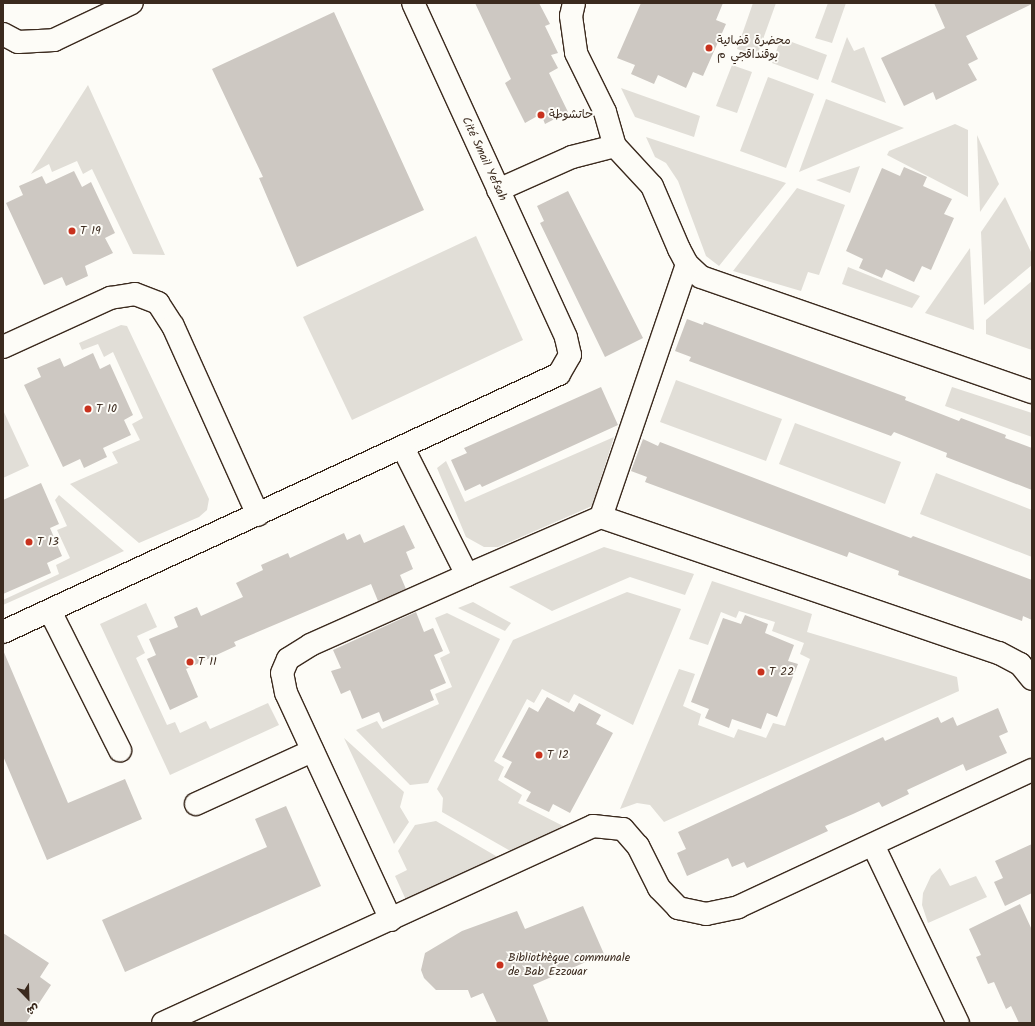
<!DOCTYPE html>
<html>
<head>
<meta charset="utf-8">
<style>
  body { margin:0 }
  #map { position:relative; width:1035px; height:1026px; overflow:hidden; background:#fdfcf7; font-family:Kalam,"Playpen Sans Arabic",sans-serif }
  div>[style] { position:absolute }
  .green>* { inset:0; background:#e1ded7 }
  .building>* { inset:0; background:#cdc8c2 }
  .roads { filter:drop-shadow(1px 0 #3b2a1e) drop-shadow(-1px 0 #3b2a1e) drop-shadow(0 1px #3b2a1e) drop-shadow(0 -1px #3b2a1e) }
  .minor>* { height:22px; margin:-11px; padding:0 11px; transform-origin:11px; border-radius:11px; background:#fdfcf7 }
  .dots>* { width:11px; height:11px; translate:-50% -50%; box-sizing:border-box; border:2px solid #fdfcf7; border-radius:50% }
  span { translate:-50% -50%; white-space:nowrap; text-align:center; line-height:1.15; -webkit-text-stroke:4px #fdfcf7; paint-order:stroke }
  .poi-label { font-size:12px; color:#3b2a1e }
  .left { translate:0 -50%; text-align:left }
  .street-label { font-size:12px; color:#3b2a1e }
  .frame { position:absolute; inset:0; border:4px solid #3b2a1e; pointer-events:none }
  .north { position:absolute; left:8px; top:978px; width:40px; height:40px; -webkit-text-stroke:3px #fdfcf7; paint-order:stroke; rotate:157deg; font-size:11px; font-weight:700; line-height:16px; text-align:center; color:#3b2a1e }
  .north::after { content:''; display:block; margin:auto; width:14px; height:18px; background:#3b2a1e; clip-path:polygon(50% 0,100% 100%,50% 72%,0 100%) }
</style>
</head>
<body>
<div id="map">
  <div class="green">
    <i style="clip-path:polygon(753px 3px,776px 3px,757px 56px,737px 49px)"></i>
    <i style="clip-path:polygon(828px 3px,846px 3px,832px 43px,815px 38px)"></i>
    <i style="clip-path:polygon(847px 37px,854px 51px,864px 47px,886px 103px,831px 82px)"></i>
    <i style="clip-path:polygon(781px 38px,827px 55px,818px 80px,772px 63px)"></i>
    <i style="clip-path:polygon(732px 65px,752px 72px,737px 113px,716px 106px)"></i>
    <i style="clip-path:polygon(768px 77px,814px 94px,786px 168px,740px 151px)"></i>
    <i style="clip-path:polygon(88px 85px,165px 255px,133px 254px,92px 169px,83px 174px,77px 161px,52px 172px,49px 164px,31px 174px)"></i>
    <i style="clip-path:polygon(621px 88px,700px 116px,694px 137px,635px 117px)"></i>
    <i style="clip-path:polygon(826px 99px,904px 128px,799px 172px)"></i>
    <i style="clip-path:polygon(955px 124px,968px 130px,968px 197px,887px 155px,889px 151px)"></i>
    <i style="clip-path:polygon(977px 135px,999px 184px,980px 212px)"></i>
    <i style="clip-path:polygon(646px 137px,786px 183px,719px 266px,706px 256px,678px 181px,666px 163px,655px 157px)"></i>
    <i style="clip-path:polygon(860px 166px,850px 193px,816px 180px)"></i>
    <i style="clip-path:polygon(797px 188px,845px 205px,819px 275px,808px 272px,801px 291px,733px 271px)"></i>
    <i style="clip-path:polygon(1005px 197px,1032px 254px,1032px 265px,984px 305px,981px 232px)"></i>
    <i style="clip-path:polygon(476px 236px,523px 340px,352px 420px,303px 317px)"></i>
    <i style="clip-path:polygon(970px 248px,974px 330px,925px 313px)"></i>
    <i style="clip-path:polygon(848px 267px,920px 296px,912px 308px,842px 284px)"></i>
    <i style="clip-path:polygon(1032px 281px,1032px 350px,986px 334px,986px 320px)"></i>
    <i style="clip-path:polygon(121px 325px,127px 326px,209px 499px,207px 510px,199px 517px,139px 543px,70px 484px,118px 463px,112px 452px,140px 440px,132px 424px,143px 418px,113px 352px,104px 357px,98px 344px,82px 350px,79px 343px)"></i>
    <i style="clip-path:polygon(676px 380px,782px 419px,766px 461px,660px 422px)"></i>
    <i style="clip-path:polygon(952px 387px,1032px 413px,1032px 437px,945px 406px)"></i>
    <i style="clip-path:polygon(3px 410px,29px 466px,3px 478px)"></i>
    <i style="clip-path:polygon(795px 423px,901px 462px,885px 504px,779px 464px)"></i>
    <i style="clip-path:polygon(614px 437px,592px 506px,498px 547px,484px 547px,466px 537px,437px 468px,446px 461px,465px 502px)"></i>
    <i style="clip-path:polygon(936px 473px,1032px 510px,1032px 557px,920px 514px)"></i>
    <i style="clip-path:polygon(59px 495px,124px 551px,3px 605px,3px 600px,59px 574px,56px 565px,70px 558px,57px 530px,67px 526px,55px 500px)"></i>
    <i style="clip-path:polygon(604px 547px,694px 574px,685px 595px,630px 577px,552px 611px,509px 587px)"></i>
    <i style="clip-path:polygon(712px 581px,812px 614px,807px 632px,957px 677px,959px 691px,664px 822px,650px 805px,637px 803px,620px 809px,679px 669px,695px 674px,683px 706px,701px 714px,698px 725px,734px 738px,738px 729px,766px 738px,773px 723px,785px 726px,810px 659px,800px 654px,804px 643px,772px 631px,775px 622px,739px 611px,736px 618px,721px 612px,708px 645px,689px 639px)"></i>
    <i style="clip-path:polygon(627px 592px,681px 609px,633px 725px,574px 694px,569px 703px,542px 689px,534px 703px,527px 699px,494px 761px,504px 767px,498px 780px,522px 795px,518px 803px,569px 829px,514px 853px,442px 812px,443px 798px,437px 789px,513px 640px)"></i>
    <i style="clip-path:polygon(473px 602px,511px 623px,505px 631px,458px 608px)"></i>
    <i style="clip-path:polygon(146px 603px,157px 627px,137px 636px,145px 653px,136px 658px,167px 725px,175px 722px,180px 733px,206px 721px,210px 729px,268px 703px,279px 725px,170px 775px,100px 624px)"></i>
    <i style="clip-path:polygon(447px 613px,500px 639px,428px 783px,410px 785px,356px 730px,377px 721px,382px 729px,439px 704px,435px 694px,452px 687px,440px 658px,450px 653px,435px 618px)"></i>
    <i style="clip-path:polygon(344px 738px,404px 792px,400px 807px,409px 822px,394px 844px)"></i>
    <i style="clip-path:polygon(436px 821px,501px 859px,406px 900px,395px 876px,407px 870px,398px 851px,415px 825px)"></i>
    <i style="clip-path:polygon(940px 868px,950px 886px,976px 876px,987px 897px,928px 923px,922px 905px,923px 893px,931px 876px)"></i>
  </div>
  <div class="building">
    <i style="clip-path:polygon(475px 3px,539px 3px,550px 24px,545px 26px,558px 53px,551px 55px,558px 68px,549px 73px,568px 112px,545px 124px,541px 114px,525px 123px,505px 83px,511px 79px)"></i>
    <i style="clip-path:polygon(641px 3px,723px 3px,716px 20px,726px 24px,703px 76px,693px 72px,686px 88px,658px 75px,654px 84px,631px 74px,635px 65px,617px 58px)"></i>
    <i style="clip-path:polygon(934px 3px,1032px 4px,966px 36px,978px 59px,968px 64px,977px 80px,936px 100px,933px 92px,904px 106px,881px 58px,945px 28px)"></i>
    <i style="clip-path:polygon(334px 12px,424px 210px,297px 267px,259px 178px,263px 177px,212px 69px)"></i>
    <i style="clip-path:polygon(904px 167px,927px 177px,923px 186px,952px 199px,944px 214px,954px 218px,931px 270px,922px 266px,914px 282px,886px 269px,882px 278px,859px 268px,863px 259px,846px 251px,882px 168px,900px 176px)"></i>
    <i style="clip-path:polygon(74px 171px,82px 187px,91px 182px,115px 233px,105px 238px,113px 253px,85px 266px,88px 276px,66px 286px,62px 277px,44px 285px,6px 203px,23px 195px,19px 186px,42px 176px,46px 184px)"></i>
    <i style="clip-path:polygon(568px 191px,643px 338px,605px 357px,540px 223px,544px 221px,537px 206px)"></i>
    <i style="clip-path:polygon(687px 319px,703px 325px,704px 322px,906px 397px,905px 400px,959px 421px,961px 418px,1006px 435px,1005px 438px,1032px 448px,1032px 490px,946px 457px,947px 453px,894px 432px,891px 436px,689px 361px,691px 357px,675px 351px)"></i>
    <i style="clip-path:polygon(93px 353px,100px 369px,110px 364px,133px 415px,124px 420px,131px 435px,103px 448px,107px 457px,84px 468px,80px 459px,63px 467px,24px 385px,41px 377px,37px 368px,60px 358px,64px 367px)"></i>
    <i style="clip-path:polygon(601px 387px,618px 425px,482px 487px,480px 484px,465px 491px,451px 460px,467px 453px,464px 448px)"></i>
    <i style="clip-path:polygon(643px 439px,658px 446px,660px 442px,911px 538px,913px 536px,1032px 580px,1032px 620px,1023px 616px,1022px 621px,898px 575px,899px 571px,849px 552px,847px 557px,645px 482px,647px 477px,631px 471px)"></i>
    <i style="clip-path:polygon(41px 483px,59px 524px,50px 528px,62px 556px,47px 563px,51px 573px,3px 594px,3px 500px)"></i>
    <i style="clip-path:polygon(404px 525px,415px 548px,406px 552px,413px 569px,400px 575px,406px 589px,378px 601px,371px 584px,234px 642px,236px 646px,186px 669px,198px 697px,170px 710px,147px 659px,156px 655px,149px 639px,178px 627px,174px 617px,197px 607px,201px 616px,243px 597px,236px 583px,263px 570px,261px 565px,288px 553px,290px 558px,344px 533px,347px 540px,360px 534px,364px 543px)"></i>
    <i style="clip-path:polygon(416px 612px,424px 632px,433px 628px,443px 651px,434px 655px,446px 683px,430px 690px,434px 700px,383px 722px,379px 712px,362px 719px,350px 690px,341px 694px,331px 671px,341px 668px,333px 650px)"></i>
    <i style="clip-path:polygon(745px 615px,768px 624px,765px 633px,794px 645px,788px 661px,798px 664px,777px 717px,767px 713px,761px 729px,732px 719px,729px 728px,705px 718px,709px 709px,691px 702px,723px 618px,741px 624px)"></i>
    <i style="clip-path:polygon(3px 650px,68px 803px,125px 779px,142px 819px,47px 860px,3px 756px)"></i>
    <i style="clip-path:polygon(547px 697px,574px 712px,579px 703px,601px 715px,596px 724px,613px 733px,570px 813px,553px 804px,549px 812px,526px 801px,531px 792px,504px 777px,512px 762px,502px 757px,529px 707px,538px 712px)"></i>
    <i style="clip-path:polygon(998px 708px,1008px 732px,999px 736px,1007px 753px,966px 771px,963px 764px,907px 790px,909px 794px,882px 807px,879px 802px,853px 814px,825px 826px,828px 831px,747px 868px,744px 862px,732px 867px,728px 858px,687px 876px,677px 853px,686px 849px,678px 832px,883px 737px,885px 741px,938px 717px,941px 723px,953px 717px,957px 726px)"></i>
    <i style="clip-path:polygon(286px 806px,321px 886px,125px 972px,102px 920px,267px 847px,255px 819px)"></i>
    <i style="clip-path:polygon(1032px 844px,1032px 893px,1005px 906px,994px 882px,1003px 878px,995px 861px)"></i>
    <i style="clip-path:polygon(1020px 904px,1032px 930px,1032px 1023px,1019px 1023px,1011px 1006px,1006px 1009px,994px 982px,988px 984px,976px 957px,981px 955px,969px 929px)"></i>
    <i style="clip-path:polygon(583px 906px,604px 954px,533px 985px,549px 1023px,497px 1023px,483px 993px,471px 998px,468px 990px,436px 990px,424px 978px,421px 970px,425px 953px,462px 931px,517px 911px,525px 929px)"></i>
    <i style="clip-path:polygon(3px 933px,49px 963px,40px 977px,51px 985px,26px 1023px,3px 1023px)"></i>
  </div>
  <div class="roads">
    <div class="minor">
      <i style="left:574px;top:3px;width:13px;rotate:103deg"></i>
      <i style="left:571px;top:16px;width:37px;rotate:82deg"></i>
      <i style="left:576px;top:53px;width:66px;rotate:63.8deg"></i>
      <i style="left:605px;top:112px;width:35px;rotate:74deg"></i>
      <i style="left:615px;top:146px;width:54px;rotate:47.2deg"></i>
      <i style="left:652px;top:186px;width:69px;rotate:66.8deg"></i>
      <i style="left:679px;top:249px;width:17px;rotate:62deg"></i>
      <i style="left:687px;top:264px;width:19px;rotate:43deg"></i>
      <i style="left:701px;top:277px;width:350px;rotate:19.2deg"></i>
      <i style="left:3px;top:34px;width:17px;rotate:28deg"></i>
      <i style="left:18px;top:42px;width:36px;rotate:-3deg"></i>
      <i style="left:54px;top:40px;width:86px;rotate:-25.4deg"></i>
      <i style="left:498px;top:190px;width:81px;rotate:-24deg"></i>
      <i style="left:572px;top:157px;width:44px;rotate:-14.3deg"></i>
      <i style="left:3px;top:347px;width:118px;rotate:-24.6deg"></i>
      <i style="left:110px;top:298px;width:25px;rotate:-9deg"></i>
      <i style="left:135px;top:294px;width:25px;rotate:21deg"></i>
      <i style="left:158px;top:303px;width:27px;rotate:57deg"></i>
      <i style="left:173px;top:326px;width:207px;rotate:65.8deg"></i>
      <i style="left:601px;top:517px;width:267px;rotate:-71.2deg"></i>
      <i style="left:467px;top:575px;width:146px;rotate:-23.4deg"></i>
      <i style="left:601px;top:517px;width:421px;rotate:18.9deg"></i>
      <i style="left:999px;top:653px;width:24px;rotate:28deg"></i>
      <i style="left:1020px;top:664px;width:19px;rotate:51deg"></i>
      <i style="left:50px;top:611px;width:156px;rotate:63.3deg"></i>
      <i style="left:3px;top:632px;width:613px;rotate:-24.89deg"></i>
      <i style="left:559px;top:374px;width:22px;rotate:-60deg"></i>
      <i style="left:570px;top:355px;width:18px;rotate:-103deg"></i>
      <i style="left:566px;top:337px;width:367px;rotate:-114.6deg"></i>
      <i style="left:196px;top:804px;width:128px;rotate:-24.6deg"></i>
      <i style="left:873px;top:845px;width:197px;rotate:64.5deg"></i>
      <i style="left:391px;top:920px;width:250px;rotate:-114.8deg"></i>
      <i style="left:286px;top:693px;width:20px;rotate:-101deg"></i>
      <i style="left:282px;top:673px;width:15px;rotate:-67deg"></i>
      <i style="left:288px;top:659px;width:26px;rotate:-32deg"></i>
      <i style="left:310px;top:645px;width:172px;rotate:-24deg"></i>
      <i style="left:467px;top:575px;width:142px;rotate:-116.7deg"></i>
      <i style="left:163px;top:1023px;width:473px;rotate:-24.6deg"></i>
      <i style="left:593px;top:826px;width:30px;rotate:6deg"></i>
      <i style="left:623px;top:829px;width:23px;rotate:49deg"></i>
      <i style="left:638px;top:846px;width:47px;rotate:63.4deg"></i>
      <i style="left:659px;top:888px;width:28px;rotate:46deg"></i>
      <i style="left:678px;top:908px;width:29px;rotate:12deg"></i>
      <i style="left:706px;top:914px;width:33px;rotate:-12deg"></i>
      <i style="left:738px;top:907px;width:324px;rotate:-25deg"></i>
    </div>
  </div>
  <div class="dots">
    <i style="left:709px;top:48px;background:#c8321e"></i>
    <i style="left:541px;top:115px;background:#c8321e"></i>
    <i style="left:72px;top:231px;background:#c8321e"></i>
    <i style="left:88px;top:409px;background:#c8321e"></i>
    <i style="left:29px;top:542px;background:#c8321e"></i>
    <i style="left:190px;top:662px;background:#c8321e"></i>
    <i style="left:761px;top:672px;background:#c8321e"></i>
    <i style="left:539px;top:755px;background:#c8321e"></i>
    <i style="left:500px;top:965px;background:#c8321e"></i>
  </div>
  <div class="poi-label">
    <span class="left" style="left:717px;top:48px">محضرة قضائية<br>بوقنداقجي م</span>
    <span class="left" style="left:549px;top:115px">حاتشوطة</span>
    <span class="left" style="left:80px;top:231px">T 19</span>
    <span class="left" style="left:96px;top:409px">T 10</span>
    <span class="left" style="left:37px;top:542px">T 13</span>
    <span class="left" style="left:198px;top:662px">T 11</span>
    <span class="left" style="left:769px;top:672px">T 22</span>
    <span class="left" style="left:547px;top:755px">T 12</span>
    <span class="left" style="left:508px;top:965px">Bibliothèque communale<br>de Bab Ezzouar</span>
  </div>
  <div class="street-label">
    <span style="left:484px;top:159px;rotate:65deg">Cité Smail Yefsah</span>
  </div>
  <div class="frame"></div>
  <div class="north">ش</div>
</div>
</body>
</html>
